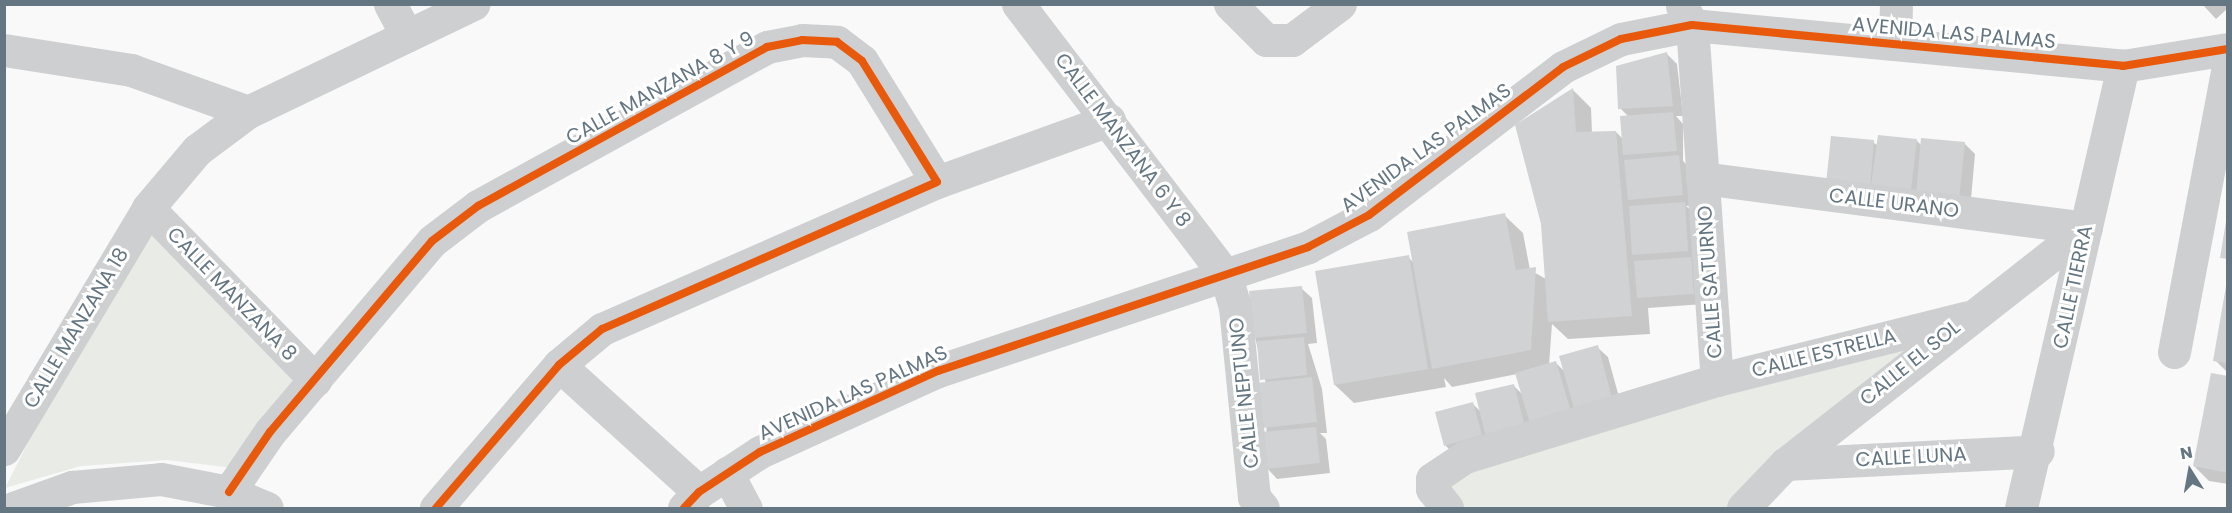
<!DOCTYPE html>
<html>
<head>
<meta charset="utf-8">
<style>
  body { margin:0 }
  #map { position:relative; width:2232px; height:513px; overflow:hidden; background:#f9f9f9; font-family:Poppins,sans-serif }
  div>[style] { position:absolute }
  .green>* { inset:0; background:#e8ebe6 }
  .shadow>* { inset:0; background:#0003 }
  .building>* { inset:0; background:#d0d2d3 }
  .minor>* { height:33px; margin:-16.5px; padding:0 16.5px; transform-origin:16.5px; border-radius:16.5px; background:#cecfd0 }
  .cycleway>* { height:8px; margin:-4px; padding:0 4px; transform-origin:4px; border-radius:4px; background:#e8590c }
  span { translate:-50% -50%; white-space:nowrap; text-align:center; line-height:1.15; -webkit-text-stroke:6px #fff; paint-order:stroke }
  .street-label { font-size:20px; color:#657683 }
  .frame { position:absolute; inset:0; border:6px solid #657683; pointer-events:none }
  .north { position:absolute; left:2160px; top:441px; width:60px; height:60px; -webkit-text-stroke:4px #fff; paint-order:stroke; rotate:349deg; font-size:16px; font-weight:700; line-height:24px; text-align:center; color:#657683 }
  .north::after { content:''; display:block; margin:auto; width:21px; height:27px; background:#657683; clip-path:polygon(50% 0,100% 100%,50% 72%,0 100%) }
</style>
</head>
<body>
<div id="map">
  <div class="green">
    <i style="clip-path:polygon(154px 229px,306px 383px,234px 468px,167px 460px,81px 466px,5px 488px,85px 330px)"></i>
    <i style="clip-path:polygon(1921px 346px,1728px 508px,1463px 508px,1437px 480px,1720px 388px)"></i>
  </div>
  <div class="shadow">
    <i style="clip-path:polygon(2202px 4px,2228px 4px,2228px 8px,2216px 19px)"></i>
    <i style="clip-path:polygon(1666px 53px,1677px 64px,1683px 116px,1676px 116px,1683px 124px,1683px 161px,1689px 167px,1693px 205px,1686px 206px,1695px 214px,1704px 304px,1648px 308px,1650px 334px,1568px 339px,1552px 324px,1549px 365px,1556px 363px,1566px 373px,1597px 347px,1608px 357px,1622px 408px,1456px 456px,1445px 445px,1472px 403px,1481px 412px,1513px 385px,1523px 395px,1517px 374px,1452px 387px,1444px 378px,1446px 387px,1354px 403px,1335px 385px,1316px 273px,1408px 257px,1414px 263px,1504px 215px,1523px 233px,1530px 270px,1546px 279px,1573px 90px,1591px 108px,1592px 133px,1616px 132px,1623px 139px,1629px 117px,1620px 108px)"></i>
    <i style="clip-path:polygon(1917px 141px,1922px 146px,1964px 143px,1975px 154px,1970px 210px,1838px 194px,1873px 142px,1878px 146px)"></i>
    <i style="clip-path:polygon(1301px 288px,1312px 298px,1317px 343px,1308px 344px,1322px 389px,1327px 433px,1320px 433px,1326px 439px,1330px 473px,1277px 479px,1267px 468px,1266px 384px,1255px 337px)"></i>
    <i style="clip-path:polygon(2228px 288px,2228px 373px,2215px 360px)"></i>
    <i style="clip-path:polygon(2228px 377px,2228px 484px,2209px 481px,2194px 466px)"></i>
  </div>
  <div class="building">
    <i style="clip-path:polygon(1667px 52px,1673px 106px,1618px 109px,1616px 66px)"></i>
    <i style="clip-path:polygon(1573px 88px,1576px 132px,1616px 131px,1632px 316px,1548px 322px,1541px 224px,1515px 125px)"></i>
    <i style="clip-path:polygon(1673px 112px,1677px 151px,1623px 155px,1620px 116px)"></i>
    <i style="clip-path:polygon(1878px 135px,1917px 139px,1911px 190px,1871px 185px)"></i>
    <i style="clip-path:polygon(1831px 136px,1874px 140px,1870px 188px,1826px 184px)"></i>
    <i style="clip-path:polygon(1921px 138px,1965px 142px,1959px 200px,1916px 195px)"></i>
    <i style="clip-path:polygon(1679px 155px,1683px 195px,1628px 200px,1624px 160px)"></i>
    <i style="clip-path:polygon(1685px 202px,1688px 251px,1632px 255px,1629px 206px)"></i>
    <i style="clip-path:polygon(1505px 213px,1516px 270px,1536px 267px,1531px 350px,1432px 369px,1407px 232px)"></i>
    <i style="clip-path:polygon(2226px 221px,2228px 221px,2228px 259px,2220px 258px)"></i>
    <i style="clip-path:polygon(1409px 255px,1428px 369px,1334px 385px,1315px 271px)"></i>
    <i style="clip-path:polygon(1691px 257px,1694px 294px,1637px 298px,1634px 261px)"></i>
    <i style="clip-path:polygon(1302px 286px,1307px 333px,1253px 338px,1249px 291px)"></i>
    <i style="clip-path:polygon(2226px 286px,2228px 287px,2228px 363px,2213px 361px)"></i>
    <i style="clip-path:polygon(1304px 337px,1307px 375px,1260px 380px,1257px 341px)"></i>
    <i style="clip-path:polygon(1598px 345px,1612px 398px,1574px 408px,1559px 356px)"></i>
    <i style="clip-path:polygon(1556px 361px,1571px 412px,1530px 423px,1515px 373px)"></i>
    <i style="clip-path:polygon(2211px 373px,2228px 376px,2228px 473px,2193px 466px)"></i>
    <i style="clip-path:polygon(1312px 377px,1317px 422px,1262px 428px,1257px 383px)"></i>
    <i style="clip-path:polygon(1514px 384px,1525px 427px,1486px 437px,1475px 393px)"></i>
    <i style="clip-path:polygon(1473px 402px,1482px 435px,1444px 446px,1435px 412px)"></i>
    <i style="clip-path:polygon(1316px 427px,1320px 463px,1265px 469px,1261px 432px)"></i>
  </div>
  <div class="minor">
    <i style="left:390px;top:4px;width:36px;rotate:62deg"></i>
    <i style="left:1018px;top:4px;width:342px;rotate:52.6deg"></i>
    <i style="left:1226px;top:276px;width:32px;rotate:74deg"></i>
    <i style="left:1235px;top:307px;width:191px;rotate:84.3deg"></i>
    <i style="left:1254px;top:497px;width:14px;rotate:51deg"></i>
    <i style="left:1230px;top:4px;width:51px;rotate:45deg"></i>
    <i style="left:1266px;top:40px;width:26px"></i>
    <i style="left:1292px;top:40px;width:60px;rotate:-36.9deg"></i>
    <i style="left:1682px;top:6px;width:21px;rotate:62deg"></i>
    <i style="left:1692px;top:25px;width:356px;rotate:86deg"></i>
    <i style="left:1895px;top:44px;width:40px;rotate:-88.6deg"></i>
    <i style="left:4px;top:50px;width:129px;rotate:8.9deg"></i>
    <i style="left:131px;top:70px;width:124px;rotate:19.7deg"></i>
    <i style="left:1702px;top:178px;width:387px;rotate:7.4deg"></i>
    <i style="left:937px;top:182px;width:183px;rotate:-19.8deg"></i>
    <i style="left:148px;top:208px;width:240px;rotate:45.8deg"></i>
    <i style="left:2174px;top:352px;width:291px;rotate:-79.3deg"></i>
    <i style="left:559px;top:365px;width:189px;rotate:42.2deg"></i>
    <i style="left:4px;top:449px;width:281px;rotate:-59.1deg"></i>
    <i style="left:148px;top:208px;width:76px;rotate:-49.8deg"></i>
    <i style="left:197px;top:150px;width:64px;rotate:-36.7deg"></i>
    <i style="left:248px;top:112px;width:250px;rotate:-25.6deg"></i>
    <i style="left:1785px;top:464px;width:253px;rotate:-2.9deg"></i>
    <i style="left:727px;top:473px;width:40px;rotate:62deg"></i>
    <i style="left:229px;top:492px;width:73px;rotate:-55.7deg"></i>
    <i style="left:270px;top:432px;width:250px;rotate:-49.7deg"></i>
    <i style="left:432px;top:241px;width:58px;rotate:-37.3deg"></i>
    <i style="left:478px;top:206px;width:330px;rotate:-28.8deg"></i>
    <i style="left:767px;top:47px;width:36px;rotate:-11deg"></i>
    <i style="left:802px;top:40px;width:35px;rotate:3deg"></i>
    <i style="left:837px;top:42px;width:31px;rotate:37deg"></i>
    <i style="left:862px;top:61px;width:142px;rotate:58.2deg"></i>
    <i style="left:937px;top:182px;width:366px;rotate:156.3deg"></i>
    <i style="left:602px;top:329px;width:56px;rotate:140.1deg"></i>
    <i style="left:559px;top:365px;width:189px;rotate:130.7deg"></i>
    <i style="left:13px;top:508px;width:63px;rotate:-19.6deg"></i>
    <i style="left:72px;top:487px;width:89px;rotate:-5.1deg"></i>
    <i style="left:161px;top:479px;width:69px;rotate:10.8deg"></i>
    <i style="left:229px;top:492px;width:41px;rotate:22.8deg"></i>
    <i style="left:684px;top:508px;width:22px;rotate:-47deg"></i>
    <i style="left:699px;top:492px;width:73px;rotate:-33.3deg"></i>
    <i style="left:760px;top:452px;width:196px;rotate:-24.5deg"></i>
    <i style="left:938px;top:371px;width:390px;rotate:-18.5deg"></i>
    <i style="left:1308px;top:247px;width:69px;rotate:-27.7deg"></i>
    <i style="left:1369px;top:215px;width:244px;rotate:-37.3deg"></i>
    <i style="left:1563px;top:67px;width:64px;rotate:-25.8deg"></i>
    <i style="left:1621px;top:39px;width:72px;rotate:-11.2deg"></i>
    <i style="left:1692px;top:25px;width:433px;rotate:5.4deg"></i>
    <i style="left:2123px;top:66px;width:106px;rotate:-9.2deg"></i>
    <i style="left:1447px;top:508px;width:24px;rotate:-128deg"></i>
    <i style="left:1432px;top:489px;width:10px;rotate:-90deg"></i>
    <i style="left:1432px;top:479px;width:40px;rotate:-34deg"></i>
    <i style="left:1465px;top:457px;width:264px;rotate:-17deg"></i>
    <i style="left:1717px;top:380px;width:258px;rotate:-14.1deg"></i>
    <i style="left:1743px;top:508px;width:61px;rotate:-46.3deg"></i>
    <i style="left:1785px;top:464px;width:382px;rotate:-38.1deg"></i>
    <i style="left:2021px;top:508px;width:454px;rotate:-77deg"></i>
  </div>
  <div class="cycleway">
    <i style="left:229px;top:492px;width:73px;rotate:-55.7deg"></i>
    <i style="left:270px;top:432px;width:250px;rotate:-49.7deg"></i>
    <i style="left:432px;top:241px;width:58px;rotate:-37.3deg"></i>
    <i style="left:478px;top:206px;width:330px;rotate:-28.8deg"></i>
    <i style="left:767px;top:47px;width:36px;rotate:-11deg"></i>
    <i style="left:802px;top:40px;width:35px;rotate:3deg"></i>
    <i style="left:837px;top:42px;width:31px;rotate:37deg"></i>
    <i style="left:862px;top:61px;width:142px;rotate:58.2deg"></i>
    <i style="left:937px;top:182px;width:366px;rotate:156.3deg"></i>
    <i style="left:602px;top:329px;width:56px;rotate:140.1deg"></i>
    <i style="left:559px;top:365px;width:189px;rotate:130.7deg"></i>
    <i style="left:684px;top:508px;width:22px;rotate:-47deg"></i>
    <i style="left:699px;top:492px;width:73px;rotate:-33.3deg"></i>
    <i style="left:760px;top:452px;width:196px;rotate:-24.5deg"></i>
    <i style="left:938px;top:371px;width:390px;rotate:-18.5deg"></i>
    <i style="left:1308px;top:247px;width:69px;rotate:-27.7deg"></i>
    <i style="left:1369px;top:215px;width:244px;rotate:-37.3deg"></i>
    <i style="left:1563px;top:67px;width:64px;rotate:-25.8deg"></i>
    <i style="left:1621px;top:39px;width:72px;rotate:-11.2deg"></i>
    <i style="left:1692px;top:25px;width:433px;rotate:5.4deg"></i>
    <i style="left:2123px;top:66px;width:106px;rotate:-9.2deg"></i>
  </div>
  <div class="street-label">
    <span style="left:1954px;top:33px;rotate:5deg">AVENIDA LAS PALMAS</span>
    <span style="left:660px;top:88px;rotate:-29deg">CALLE MANZANA 8 Y 9</span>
    <span style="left:1123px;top:140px;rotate:53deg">CALLE MANZANA 6 Y 8</span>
    <span style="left:1426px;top:148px;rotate:-36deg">AVENIDA LAS PALMAS</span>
    <span style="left:1894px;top:203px;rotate:7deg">CALLE URANO</span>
    <span style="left:1710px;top:282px;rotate:-94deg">CALLE SATURNO</span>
    <span style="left:2073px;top:287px;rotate:-78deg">CALLE TIERRA</span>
    <span style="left:232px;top:294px;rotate:46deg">CALLE MANZANA 8</span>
    <span style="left:76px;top:328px;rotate:-59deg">CALLE MANZANA 18</span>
    <span style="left:1824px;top:353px;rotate:-14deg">CALLE ESTRELLA</span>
    <span style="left:1910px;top:363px;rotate:-39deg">CALLE EL SOL</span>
    <span style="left:853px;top:393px;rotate:-24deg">AVENIDA LAS PALMAS</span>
    <span style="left:1244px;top:393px;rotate:-96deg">CALLE NEPTUNO</span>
    <span style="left:1911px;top:457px;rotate:-3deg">CALLE LUNA</span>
  </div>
  <div class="frame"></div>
  <div class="north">N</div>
</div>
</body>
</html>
